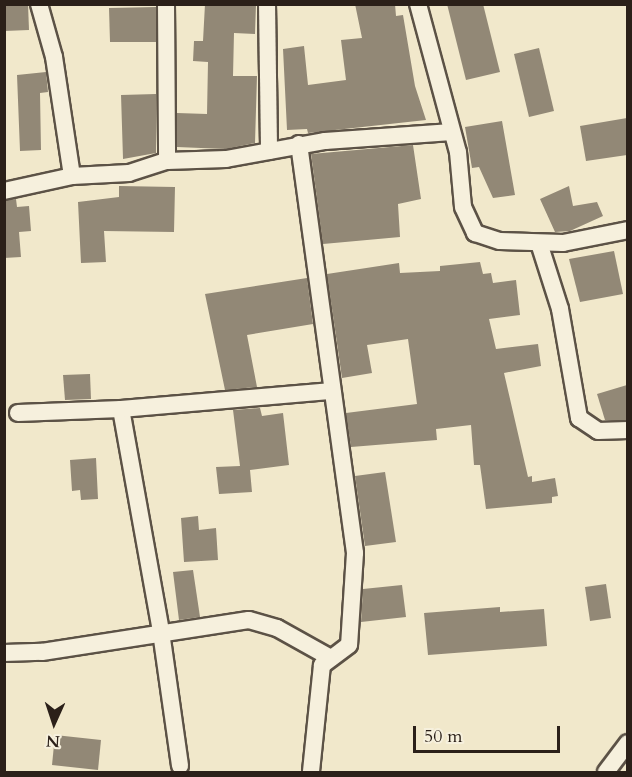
<!DOCTYPE html>
<html>
<head>
<meta charset="utf-8">
<style>
  body { margin:0 }
  #map { position:relative; width:632px; height:777px; overflow:hidden; background:#f1e8cb; font-family:Cardo,serif }
  div>[style] { position:absolute }
  .building>* { inset:0; background:#928876 }
  .roads { filter:drop-shadow(2px 0 #5c5246) drop-shadow(-2px 0 #5c5246) drop-shadow(0 2px #5c5246) drop-shadow(0 -2px #5c5246) }
  .street>* { height:16px; margin:-8px; padding:0 8px; transform-origin:8px; border-radius:8px; background:#f6f0dd }
  span { translate:-50% -50%; white-space:nowrap; text-align:center; line-height:1.15; -webkit-text-stroke:4.5px #f6f0dd; paint-order:stroke }
  .frame { position:absolute; inset:0; border:6px solid #2b2019; pointer-events:none }
  .north { position:absolute; left:24px; top:693px; width:60px; height:60px; -webkit-text-stroke:4px #f6f0dd; paint-order:stroke; rotate:183deg; font-size:16px; font-weight:700; line-height:24px; text-align:center; color:#2b2019 }
  .north::after { content:''; display:block; margin:auto; width:21px; height:27px; background:#2b2019; clip-path:polygon(50% 0,100% 100%,50% 72%,0 100%) }
  .scale { position:absolute; left:413px; top:726px; width:147px; height:27px; box-sizing:border-box; border:3px solid #2b2019; border-top:0; padding-left:8px; font-size:18px; line-height:21px; white-space:nowrap; color:#2b2019; -webkit-text-stroke:4px #f6f0dd; paint-order:stroke }
</style>
</head>
<body>
<div id="map">
  <div class="building">
    <i style="clip-path:polygon(4px 4px,28px 4px,29px 30px,4px 31px)"></i>
    <i style="clip-path:polygon(205px 4px,256px 4px,255px 34px,234px 33px,233px 76px,257px 76px,255px 143px,225px 149px,177px 147px,177px 113px,207px 114px,208px 62px,193px 61px,194px 41px,203px 41px)"></i>
    <i style="clip-path:polygon(355px 4px,395px 4px,396px 16px,403px 15px,415px 86px,426px 120px,308px 133px,307px 129px,287px 130px,283px 49px,304px 46px,308px 85px,346px 80px,341px 40px,362px 38px)"></i>
    <i style="clip-path:polygon(447px 4px,483px 4px,500px 72px,466px 80px)"></i>
    <i style="clip-path:polygon(156px 7px,156px 42px,110px 42px,109px 8px)"></i>
    <i style="clip-path:polygon(539px 48px,554px 111px,529px 117px,514px 54px)"></i>
    <i style="clip-path:polygon(46px 72px,48px 92px,40px 93px,41px 150px,20px 151px,17px 75px)"></i>
    <i style="clip-path:polygon(156px 94px,156px 153px,123px 159px,121px 95px)"></i>
    <i style="clip-path:polygon(627px 118px,627px 155px,586px 161px,580px 126px)"></i>
    <i style="clip-path:polygon(502px 121px,515px 195px,493px 198px,479px 167px,472px 168px,465px 127px)"></i>
    <i style="clip-path:polygon(413px 145px,421px 199px,398px 204px,400px 237px,323px 244px,311px 154px)"></i>
    <i style="clip-path:polygon(119px 186px,175px 187px,174px 232px,104px 231px,106px 262px,81px 263px,78px 202px,119px 197px)"></i>
    <i style="clip-path:polygon(569px 186px,573px 206px,597px 202px,603px 216px,570px 231px,555px 232px,540px 199px)"></i>
    <i style="clip-path:polygon(16px 199px,17px 207px,29px 206px,31px 231px,19px 232px,21px 257px,4px 258px,4px 201px)"></i>
    <i style="clip-path:polygon(614px 251px,623px 294px,580px 302px,569px 259px)"></i>
    <i style="clip-path:polygon(480px 262px,483px 274px,491px 273px,493px 283px,516px 280px,520px 315px,489px 319px,496px 349px,538px 344px,541px 366px,504px 373px,528px 477px,532px 476px,532px 482px,555px 478px,558px 496px,552px 497px,552px 503px,486px 509px,480px 465px,474px 465px,471px 425px,436px 429px,437px 440px,351px 447px,346px 413px,417px 404px,408px 339px,367px 345px,372px 373px,342px 378px,327px 274px,399px 263px,400px 273px,440px 271px,440px 266px)"></i>
    <i style="clip-path:polygon(307px 278px,313px 324px,247px 335px,257px 387px,225px 390px,205px 294px)"></i>
    <i style="clip-path:polygon(90px 374px,91px 399px,65px 400px,63px 375px)"></i>
    <i style="clip-path:polygon(627px 385px,627px 420px,605px 420px,597px 394px)"></i>
    <i style="clip-path:polygon(260px 408px,262px 416px,283px 413px,289px 465px,250px 470px,252px 492px,219px 494px,216px 467px,240px 466px,233px 410px)"></i>
    <i style="clip-path:polygon(96px 458px,98px 499px,81px 500px,80px 490px,72px 491px,70px 460px)"></i>
    <i style="clip-path:polygon(385px 472px,396px 542px,365px 546px,355px 476px)"></i>
    <i style="clip-path:polygon(198px 516px,199px 530px,216px 528px,218px 560px,184px 562px,181px 518px)"></i>
    <i style="clip-path:polygon(193px 570px,200px 617px,179px 620px,173px 572px)"></i>
    <i style="clip-path:polygon(606px 584px,611px 618px,590px 621px,585px 587px)"></i>
    <i style="clip-path:polygon(402px 585px,406px 617px,361px 622px,363px 589px)"></i>
    <i style="clip-path:polygon(500px 607px,500px 612px,544px 609px,547px 646px,428px 655px,424px 613px)"></i>
    <i style="clip-path:polygon(55px 735px,101px 740px,98px 770px,52px 765px)"></i>
  </div>
  <div class="roads">
    <div class="street">
      <i style="left:39px;top:4px;width:55px;rotate:74.2deg"></i>
      <i style="left:54px;top:57px;width:120px;rotate:81.4deg"></i>
      <i style="left:166px;top:4px;width:157px;rotate:89.6deg"></i>
      <i style="left:267px;top:4px;width:147px;rotate:89.2deg"></i>
      <i style="left:418px;top:4px;width:153px;rotate:74.9deg"></i>
      <i style="left:458px;top:152px;width:55px;rotate:84.8deg"></i>
      <i style="left:463px;top:207px;width:29px;rotate:65deg"></i>
      <i style="left:475px;top:233px;width:26px;rotate:18deg"></i>
      <i style="left:500px;top:241px;width:63px;rotate:1.8deg"></i>
      <i style="left:563px;top:243px;width:66px;rotate:-11.3deg"></i>
      <i style="left:299px;top:144px;width:413px;rotate:82.2deg"></i>
      <i style="left:355px;top:553px;width:92px;rotate:93.7deg"></i>
      <i style="left:349px;top:645px;width:34px;rotate:143deg"></i>
      <i style="left:322px;top:665px;width:108px;rotate:95.9deg"></i>
      <i style="left:4px;top:191px;width:70px;rotate:-12.4deg"></i>
      <i style="left:72px;top:176px;width:57px;rotate:-3deg"></i>
      <i style="left:129px;top:173px;width:40px;rotate:-18deg"></i>
      <i style="left:167px;top:161px;width:59px;rotate:-1.9deg"></i>
      <i style="left:226px;top:159px;width:101px;rotate:-10.3deg"></i>
      <i style="left:325px;top:141px;width:127px;rotate:-4.1deg"></i>
      <i style="left:539px;top:243px;width:69px;rotate:72.3deg"></i>
      <i style="left:560px;top:309px;width:111px;rotate:80.1deg"></i>
      <i style="left:579px;top:418px;width:23px;rotate:34deg"></i>
      <i style="left:598px;top:431px;width:30px;rotate:-2deg"></i>
      <i style="left:121px;top:409px;width:227px;rotate:79.8deg"></i>
      <i style="left:161px;top:632px;width:135px;rotate:81.9deg"></i>
      <i style="left:18px;top:413px;width:103px;rotate:-2.2deg"></i>
      <i style="left:121px;top:409px;width:212px;rotate:-4.9deg"></i>
      <i style="left:4px;top:653px;width:38px;rotate:-2deg"></i>
      <i style="left:42px;top:652px;width:209px;rotate:-8.8deg"></i>
      <i style="left:249px;top:620px;width:29px;rotate:16deg"></i>
      <i style="left:277px;top:628px;width:60px;rotate:29.1deg"></i>
      <i style="left:606px;top:772px;width:36px;rotate:-53deg"></i>
    </div>
  </div>
  <div class="frame"></div>
  <div class="north">N</div>
  <div class="scale">50 m</div>
</div>
</body>
</html>
